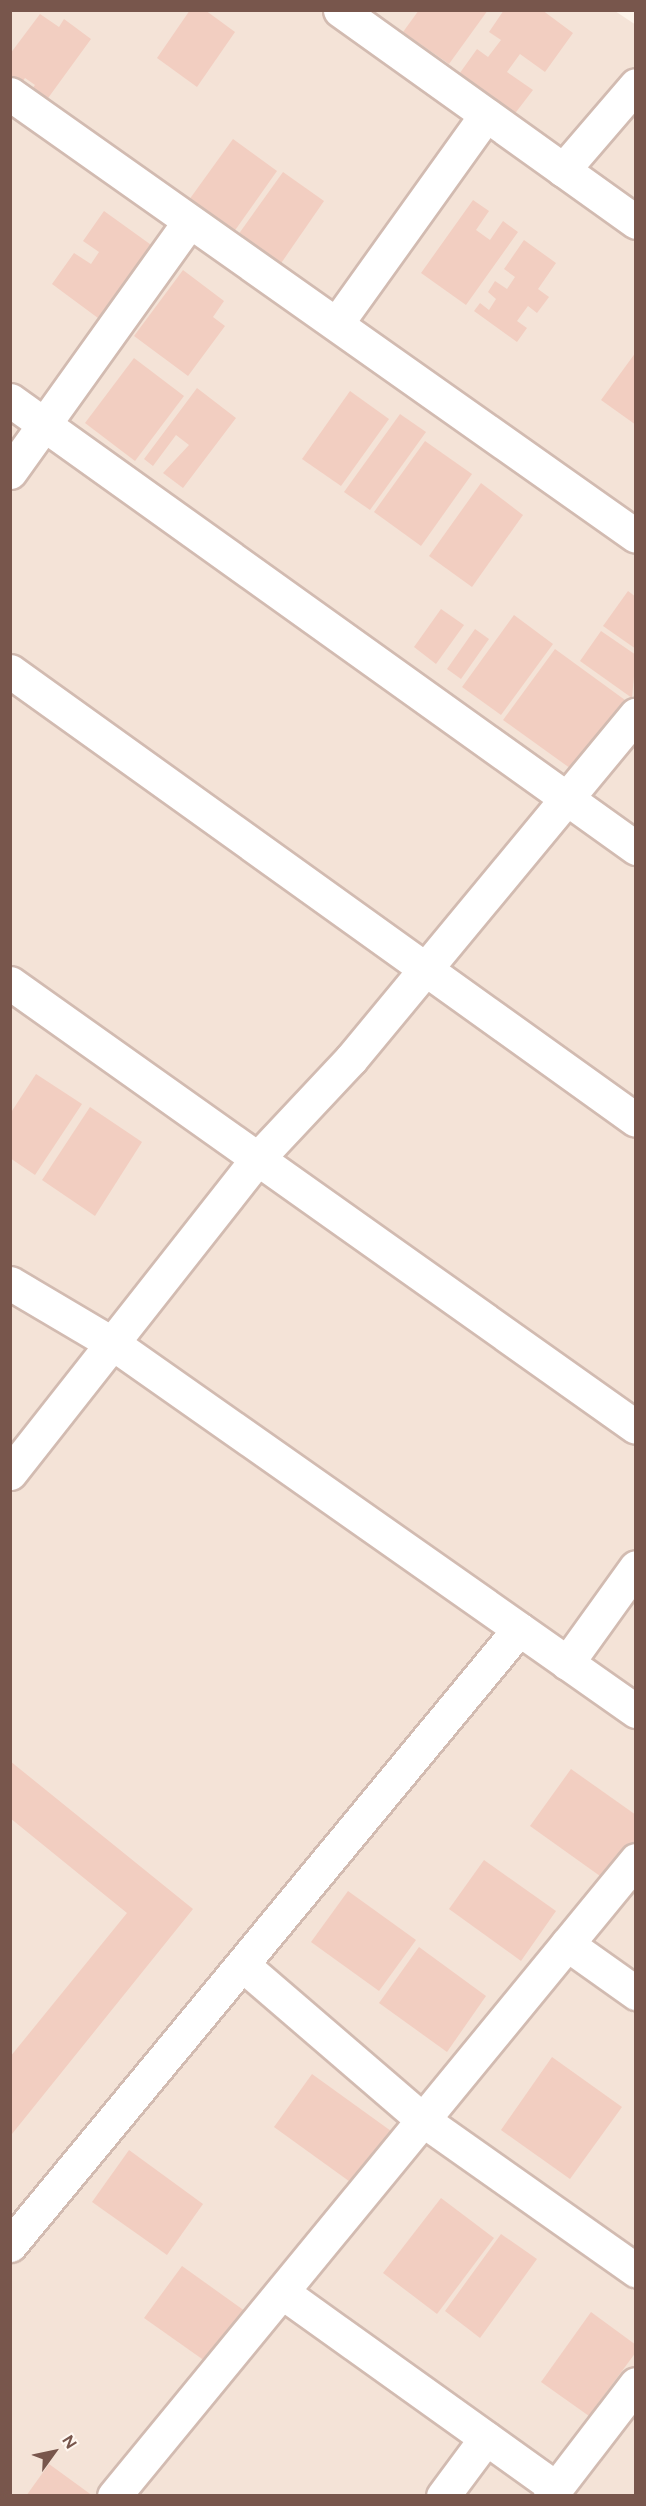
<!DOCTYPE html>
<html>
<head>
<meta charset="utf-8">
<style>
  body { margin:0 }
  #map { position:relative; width:646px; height:2506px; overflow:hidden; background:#fdf3e9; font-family:Figtree,sans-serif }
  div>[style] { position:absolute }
  .residential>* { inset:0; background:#f4e3d7 }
  .building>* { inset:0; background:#f2cec1 }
  .roads { filter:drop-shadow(2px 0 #d2bbb1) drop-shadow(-2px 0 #d2bbb1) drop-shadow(0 2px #d2bbb1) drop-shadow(0 -2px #d2bbb1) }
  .minor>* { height:33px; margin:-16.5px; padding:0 16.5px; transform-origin:16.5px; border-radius:16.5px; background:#fff }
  span { translate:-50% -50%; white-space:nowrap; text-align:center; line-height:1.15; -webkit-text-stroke:6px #fff7f0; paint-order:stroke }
  .frame { position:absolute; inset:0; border:12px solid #78564c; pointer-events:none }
  .north { position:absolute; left:24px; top:2422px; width:60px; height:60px; -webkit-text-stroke:4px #fff7f0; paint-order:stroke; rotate:57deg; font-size:16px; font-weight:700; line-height:24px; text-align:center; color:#78564c }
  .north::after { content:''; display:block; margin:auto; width:21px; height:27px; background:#78564c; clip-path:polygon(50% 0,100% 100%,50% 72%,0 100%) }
</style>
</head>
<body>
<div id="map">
  <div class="residential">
    <i style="clip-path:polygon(11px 11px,615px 11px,636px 25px,635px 2495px,11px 2496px)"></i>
  </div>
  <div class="building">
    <i style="clip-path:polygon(190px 10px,205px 10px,235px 32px,197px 87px,157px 58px)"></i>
    <i style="clip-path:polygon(419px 10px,488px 10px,449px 64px,403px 32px)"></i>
    <i style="clip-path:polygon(504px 10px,542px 10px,573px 33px,545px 72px,520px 54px,507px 72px,533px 90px,513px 116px,457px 77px,477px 49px,488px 57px,501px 40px,489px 32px)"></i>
    <i style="clip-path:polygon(40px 14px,59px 27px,64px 19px,91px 39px,43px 105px,28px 94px,35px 85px,25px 78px,19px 87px,10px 81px,10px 54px)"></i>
    <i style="clip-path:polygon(233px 139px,277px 171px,226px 243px,181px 211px)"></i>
    <i style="clip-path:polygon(283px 172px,324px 201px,275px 272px,233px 242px)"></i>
    <i style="clip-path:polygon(473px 200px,489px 211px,476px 230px,490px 240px,503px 221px,518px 232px,466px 305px,421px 273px)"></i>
    <i style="clip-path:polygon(104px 211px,154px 247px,102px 321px,52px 284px,74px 253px,91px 264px,99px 252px,83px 241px)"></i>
    <i style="clip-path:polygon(524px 240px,556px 263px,538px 289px,549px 297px,537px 313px,528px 306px,517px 321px,527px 328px,517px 342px,474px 311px,480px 303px,489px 310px,496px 299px,488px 292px,495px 281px,507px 289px,515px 277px,504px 269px)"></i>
    <i style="clip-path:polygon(183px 270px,224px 301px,213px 317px,225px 326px,188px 376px,134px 336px)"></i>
    <i style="clip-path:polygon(636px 352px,636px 425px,601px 400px)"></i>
    <i style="clip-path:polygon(134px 358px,184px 396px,135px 461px,85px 423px)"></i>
    <i style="clip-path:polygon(197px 388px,236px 418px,183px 488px,163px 473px,189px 445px,176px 435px,153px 466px,144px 459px)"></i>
    <i style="clip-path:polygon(350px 391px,389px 419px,341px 486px,302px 459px)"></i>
    <i style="clip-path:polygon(400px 414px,426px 432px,370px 510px,344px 492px)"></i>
    <i style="clip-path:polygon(425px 441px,472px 474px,421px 546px,374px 512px)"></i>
    <i style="clip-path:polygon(481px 483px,523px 515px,472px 587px,429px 556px)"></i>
    <i style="clip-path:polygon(628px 591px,636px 597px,636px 649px,603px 626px)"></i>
    <i style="clip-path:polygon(441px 609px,464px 625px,436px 664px,414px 647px)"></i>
    <i style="clip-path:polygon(514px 615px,553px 644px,501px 715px,462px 687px)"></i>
    <i style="clip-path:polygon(475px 629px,489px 639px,461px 679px,447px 669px)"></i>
    <i style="clip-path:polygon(601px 631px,636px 655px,632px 698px,580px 661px)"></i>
    <i style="clip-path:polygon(555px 649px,625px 700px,574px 771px,503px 720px)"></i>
    <i style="clip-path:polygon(36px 1074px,82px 1104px,35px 1175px,10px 1158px,10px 1114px)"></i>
    <i style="clip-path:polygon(90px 1107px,142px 1142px,95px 1216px,42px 1180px)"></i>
    <i style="clip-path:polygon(10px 1761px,193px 1909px,12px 2134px,10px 2057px,127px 1913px,10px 1818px)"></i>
    <i style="clip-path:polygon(571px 1769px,636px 1815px,636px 1841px,607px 1881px,530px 1826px)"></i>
    <i style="clip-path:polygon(484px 1860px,556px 1911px,521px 1961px,449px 1909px)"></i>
    <i style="clip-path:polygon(348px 1891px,416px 1940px,379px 1991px,311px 1942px)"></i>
    <i style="clip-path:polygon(419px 1947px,486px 1996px,447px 2052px,379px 2003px)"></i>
    <i style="clip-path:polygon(552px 2057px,622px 2107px,570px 2179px,501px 2130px)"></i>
    <i style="clip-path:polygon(312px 2074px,391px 2131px,353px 2184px,274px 2127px)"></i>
    <i style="clip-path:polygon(129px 2150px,203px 2204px,167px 2255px,92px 2202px)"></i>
    <i style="clip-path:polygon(441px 2198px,494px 2238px,437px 2314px,383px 2273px)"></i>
    <i style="clip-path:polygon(501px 2234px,537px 2259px,480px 2338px,445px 2311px)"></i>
    <i style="clip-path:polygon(182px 2266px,249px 2314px,212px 2366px,144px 2318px)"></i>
    <i style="clip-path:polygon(591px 2312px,636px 2345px,636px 2352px,589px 2416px,541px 2382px)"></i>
    <i style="clip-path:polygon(49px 2464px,93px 2496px,26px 2496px)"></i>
  </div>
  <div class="roads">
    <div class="minor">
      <i style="left:340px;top:10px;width:364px;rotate:35.6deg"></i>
      <i style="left:10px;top:94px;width:766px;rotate:35.22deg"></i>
      <i style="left:563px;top:170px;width:112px;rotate:-49.3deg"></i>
      <i style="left:337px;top:323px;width:256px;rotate:-54.4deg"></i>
      <i style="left:10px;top:400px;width:770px;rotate:35.59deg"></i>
      <i style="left:10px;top:472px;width:307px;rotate:-54.4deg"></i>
      <i style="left:10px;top:671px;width:770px;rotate:35.65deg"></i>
      <i style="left:10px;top:983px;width:767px;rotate:35.35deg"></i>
      <i style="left:10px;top:1283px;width:122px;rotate:30.6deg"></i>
      <i style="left:115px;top:1345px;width:637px;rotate:35.09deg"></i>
      <i style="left:10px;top:1473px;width:402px;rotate:-51.8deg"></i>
      <i style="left:259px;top:1157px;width:134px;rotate:-46.8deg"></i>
      <i style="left:351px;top:1059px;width:447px;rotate:-50.4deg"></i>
      <i style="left:567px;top:1663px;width:118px;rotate:-54.3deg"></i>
      <i style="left:567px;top:1944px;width:85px;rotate:35.4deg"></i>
      <i style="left:244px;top:1966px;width:236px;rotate:40.7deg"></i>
      <i style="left:423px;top:2120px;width:261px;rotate:35.2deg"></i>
      <i style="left:10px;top:2245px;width:799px;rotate:-50.43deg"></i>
      <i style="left:282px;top:2292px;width:337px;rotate:35.6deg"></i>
      <i style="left:114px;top:2496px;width:823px;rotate:-50.62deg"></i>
      <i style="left:443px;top:2496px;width:72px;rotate:-53.4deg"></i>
      <i style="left:550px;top:2496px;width:141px;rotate:-52.5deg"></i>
    </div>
  </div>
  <div class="frame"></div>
  <div class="north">N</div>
</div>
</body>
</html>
